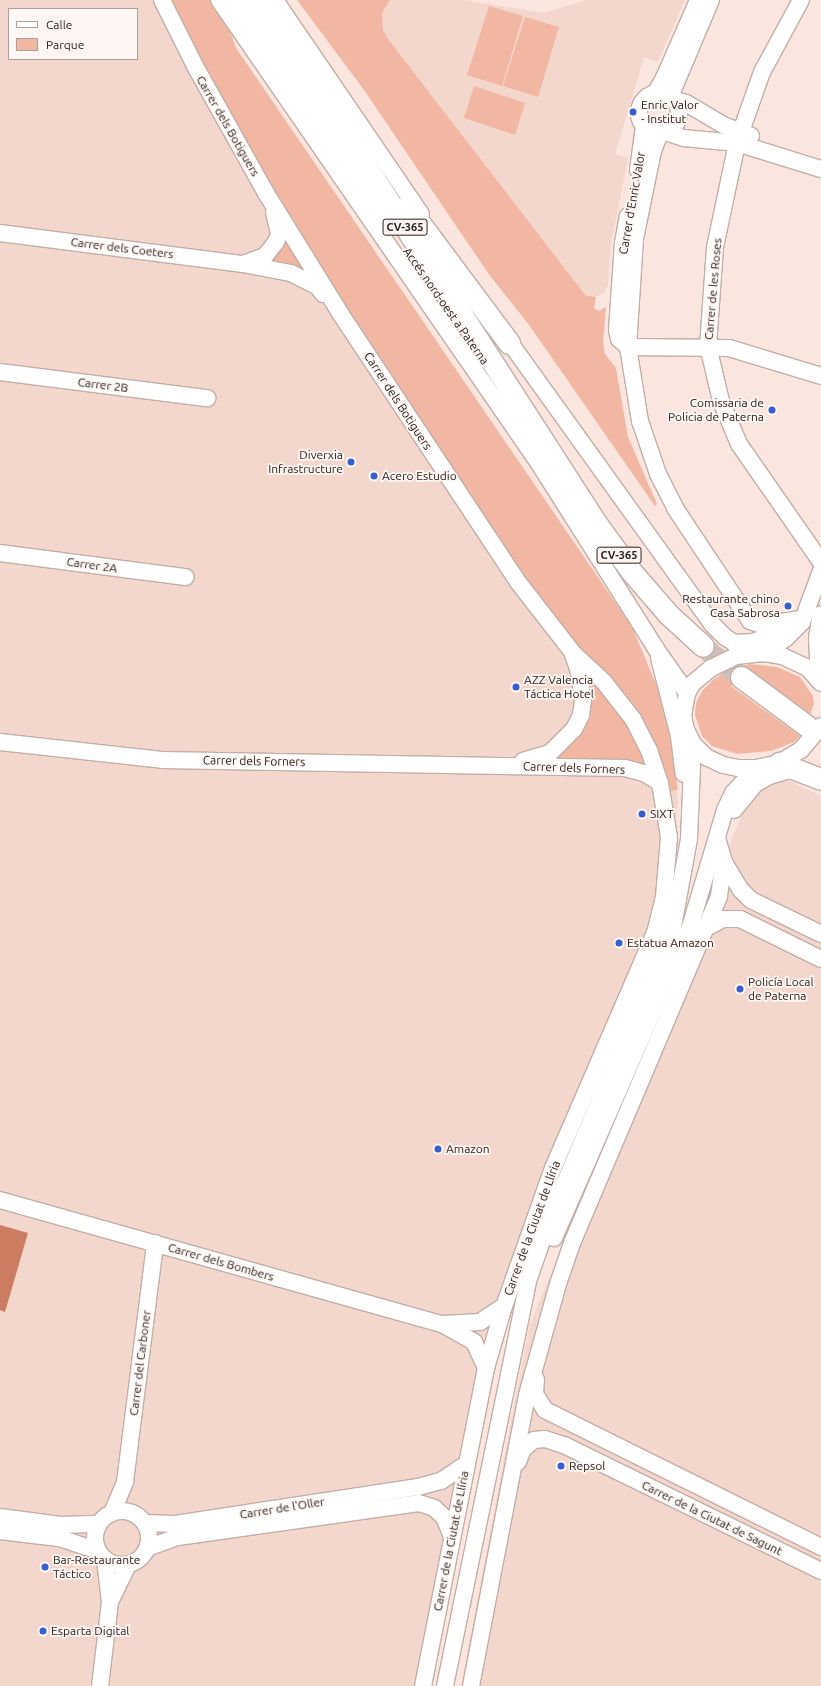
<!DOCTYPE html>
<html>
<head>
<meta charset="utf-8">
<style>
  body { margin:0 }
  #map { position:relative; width:821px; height:1686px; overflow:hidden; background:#fae6de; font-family:Ubuntu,sans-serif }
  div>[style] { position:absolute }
  .built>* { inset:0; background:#f3d6cc }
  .green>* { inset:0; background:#f2b7a3 }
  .water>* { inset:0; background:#cc7d61 }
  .major-tunnel>* { height:21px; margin-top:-10.5px; transform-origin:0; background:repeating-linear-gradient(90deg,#d0bfb8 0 21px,transparent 0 31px) }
  .roads { filter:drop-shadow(1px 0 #c2aea7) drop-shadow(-1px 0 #c2aea7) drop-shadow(0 1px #c2aea7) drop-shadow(0 -1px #c2aea7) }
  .minor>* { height:16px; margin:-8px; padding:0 8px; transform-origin:8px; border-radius:8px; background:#fff }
  .minor>.ring { margin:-8px; padding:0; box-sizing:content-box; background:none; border:16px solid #fff; border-radius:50% }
  .major>* { height:21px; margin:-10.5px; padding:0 10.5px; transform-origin:10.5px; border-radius:10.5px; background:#fff }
  .dots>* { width:11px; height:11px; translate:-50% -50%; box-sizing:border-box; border:2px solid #fef6f3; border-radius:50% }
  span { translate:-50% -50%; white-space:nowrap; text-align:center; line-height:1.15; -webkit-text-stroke:3.5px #fef6f3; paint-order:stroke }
  .shield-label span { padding:1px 3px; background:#fef6f3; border:1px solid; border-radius:3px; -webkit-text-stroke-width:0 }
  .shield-label { font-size:11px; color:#29221f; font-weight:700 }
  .poi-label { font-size:12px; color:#29221f }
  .left { translate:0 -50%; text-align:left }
  .right { translate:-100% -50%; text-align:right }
  .street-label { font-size:12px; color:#29221f }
  .legend { position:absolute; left:8px; top:8px; width:130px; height:52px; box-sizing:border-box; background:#fef6f3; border:1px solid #a9a19e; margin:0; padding:5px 7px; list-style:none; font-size:12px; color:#29221f }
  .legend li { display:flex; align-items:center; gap:8px; height:20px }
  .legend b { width:20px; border:1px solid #a9a19e }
</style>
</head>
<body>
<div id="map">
  <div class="built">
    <i style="clip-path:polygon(evenodd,0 0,185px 0,674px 771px,678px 802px,667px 908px,540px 1218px,499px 1339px,431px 1686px,0 1686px,0 0,9px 9px,137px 9px,137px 59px,9px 59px,9px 9px)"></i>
    <i style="clip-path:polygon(390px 0,462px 0,544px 13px,587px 0,685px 0,658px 62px,644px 57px,615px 154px,628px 158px,611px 244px,608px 285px,603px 293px,592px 298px,586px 296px,388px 39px,383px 30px,382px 13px)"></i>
    <i style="clip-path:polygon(783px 778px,821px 796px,821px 1686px,461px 1686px,529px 1327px,754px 786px)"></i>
  </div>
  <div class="green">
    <i style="clip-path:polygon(170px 0,211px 0,227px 23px,236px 48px,632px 627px,664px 703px,678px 790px,667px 792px,586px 655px,532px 587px,341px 300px,263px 173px)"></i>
    <i style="clip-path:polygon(297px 0,390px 0,382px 13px,383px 30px,388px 39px,586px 296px,596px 297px,594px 308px,599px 311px,606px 307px,603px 342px,605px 354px,616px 368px,628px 437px,657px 504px,655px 506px,529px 325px,488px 273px,364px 90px)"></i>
    <i style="clip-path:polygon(489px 6px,523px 16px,502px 86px,467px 75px)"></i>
    <i style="clip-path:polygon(525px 17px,559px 27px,538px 97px,503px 86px)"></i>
    <i style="clip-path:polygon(474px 86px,525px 103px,515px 135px,464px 118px)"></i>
    <i style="clip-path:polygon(284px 235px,309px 273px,299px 268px,266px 261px)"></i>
    <i style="clip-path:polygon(749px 664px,777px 667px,800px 677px,813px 696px,814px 704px,810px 714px,747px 668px,731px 686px,800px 736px,794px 742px,771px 751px,737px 754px,712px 746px,702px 736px,695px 715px,696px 703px,702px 691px,714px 679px,726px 671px)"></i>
    <i style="clip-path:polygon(587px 674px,614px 703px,636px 738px,647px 766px,548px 759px,567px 746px)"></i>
  </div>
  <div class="water">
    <i style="clip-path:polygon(0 1225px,28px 1233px,5px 1312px,0 1310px)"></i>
  </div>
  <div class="major-tunnel">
    <i style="left:703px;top:646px;width:49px;rotate:39.2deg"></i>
  </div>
  <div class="roads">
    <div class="minor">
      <i style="left:162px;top:0;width:74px;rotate:63.4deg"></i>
      <i style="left:195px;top:66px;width:145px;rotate:60.8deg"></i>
      <i style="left:266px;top:193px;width:141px;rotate:58.3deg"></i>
      <i style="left:340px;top:313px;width:323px;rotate:56.5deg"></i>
      <i style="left:518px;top:582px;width:90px;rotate:52.2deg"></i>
      <i style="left:573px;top:653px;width:42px;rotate:43.1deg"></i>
      <i style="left:604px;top:682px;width:47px;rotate:51.9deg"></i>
      <i style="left:633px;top:719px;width:35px;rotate:63deg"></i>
      <i style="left:649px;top:750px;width:35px;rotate:72deg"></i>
      <i style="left:660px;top:783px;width:55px;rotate:80.5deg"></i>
      <i style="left:669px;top:837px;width:60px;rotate:94.8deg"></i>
      <i style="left:664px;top:897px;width:34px;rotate:104deg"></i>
      <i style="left:656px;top:930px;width:259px;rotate:113.4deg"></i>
      <i style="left:553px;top:1168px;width:146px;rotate:109.5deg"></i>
      <i style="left:504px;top:1306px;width:65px;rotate:106.2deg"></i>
      <i style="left:486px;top:1368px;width:324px;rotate:101.2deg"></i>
      <i style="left:219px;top:0;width:561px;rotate:55.38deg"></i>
      <i style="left:538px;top:462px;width:221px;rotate:57.7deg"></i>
      <i style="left:656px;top:649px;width:54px;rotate:54.8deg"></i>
      <i style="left:275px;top:0;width:259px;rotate:55.7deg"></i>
      <i style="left:801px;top:0;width:82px;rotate:118.4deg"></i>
      <i style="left:762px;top:72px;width:75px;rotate:109.4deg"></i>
      <i style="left:737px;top:143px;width:106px;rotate:101.9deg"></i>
      <i style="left:715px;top:247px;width:99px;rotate:94deg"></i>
      <i style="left:708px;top:346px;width:57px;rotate:76.7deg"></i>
      <i style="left:721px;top:401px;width:47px;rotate:67.3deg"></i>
      <i style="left:739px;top:444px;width:144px;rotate:55.2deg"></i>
      <i class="ring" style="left:639px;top:93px;width:24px;height:24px"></i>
      <i style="left:655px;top:94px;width:18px;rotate:-61deg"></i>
      <i style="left:664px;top:78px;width:85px;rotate:-66.4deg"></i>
      <i style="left:670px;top:97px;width:105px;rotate:-67.1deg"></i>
      <i style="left:672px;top:99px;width:15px;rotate:16deg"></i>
      <i style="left:686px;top:103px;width:43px;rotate:30.7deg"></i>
      <i style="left:723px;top:125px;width:30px;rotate:21deg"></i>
      <i style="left:665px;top:132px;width:20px;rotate:18deg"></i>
      <i style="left:684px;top:138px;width:53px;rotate:5.4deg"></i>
      <i style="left:737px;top:143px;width:88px;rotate:17.2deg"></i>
      <i style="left:660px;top:133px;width:19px;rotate:111deg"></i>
      <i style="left:653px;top:151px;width:90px;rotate:101.6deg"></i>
      <i style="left:635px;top:239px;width:108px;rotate:93.7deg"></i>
      <i style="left:628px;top:347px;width:75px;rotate:80.8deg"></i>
      <i style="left:640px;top:421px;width:56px;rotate:71.2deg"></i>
      <i style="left:658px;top:474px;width:38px;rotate:63deg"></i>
      <i style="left:675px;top:508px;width:136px;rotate:56.4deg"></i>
      <i style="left:750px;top:621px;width:13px;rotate:18deg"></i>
      <i style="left:762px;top:625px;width:39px;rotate:-9deg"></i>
      <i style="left:638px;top:170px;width:44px;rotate:-82.2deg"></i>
      <i style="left:0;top:233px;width:245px;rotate:7.3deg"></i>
      <i style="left:243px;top:264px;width:49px;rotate:10.6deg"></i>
      <i style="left:291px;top:273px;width:29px;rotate:27deg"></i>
      <i style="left:317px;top:286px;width:10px;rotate:53deg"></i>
      <i style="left:243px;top:264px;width:23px;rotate:-20deg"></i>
      <i style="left:265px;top:256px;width:18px;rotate:-52deg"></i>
      <i style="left:276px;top:242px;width:9px;rotate:-69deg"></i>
      <i style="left:279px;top:234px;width:22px;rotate:-103deg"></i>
      <i style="left:503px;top:333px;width:358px;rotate:54.3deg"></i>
      <i style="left:712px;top:624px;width:18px;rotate:45deg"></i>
      <i style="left:725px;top:637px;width:30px;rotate:33deg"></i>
      <i style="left:628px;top:347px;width:12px;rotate:-138deg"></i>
      <i style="left:619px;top:339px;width:9px;rotate:-103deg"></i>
      <i style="left:617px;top:330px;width:87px;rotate:-86.1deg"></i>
      <i style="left:623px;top:243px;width:27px;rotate:-80deg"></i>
      <i style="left:628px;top:347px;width:101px;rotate:0.6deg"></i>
      <i style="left:729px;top:348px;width:96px;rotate:16.9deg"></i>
      <i style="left:0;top:372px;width:209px;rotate:7.2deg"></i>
      <i style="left:0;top:553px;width:187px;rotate:7.4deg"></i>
      <i style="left:734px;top:643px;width:19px;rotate:-3deg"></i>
      <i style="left:753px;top:642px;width:32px;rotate:-20deg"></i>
      <i style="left:764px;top:653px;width:27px;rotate:-34deg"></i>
      <i style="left:786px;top:638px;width:23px;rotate:-45deg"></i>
      <i style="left:802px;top:622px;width:54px;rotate:-69.6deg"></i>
      <i style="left:659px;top:658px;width:81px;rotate:75.6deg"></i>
      <i style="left:679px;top:736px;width:38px;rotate:83deg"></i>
      <i style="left:819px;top:680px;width:42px;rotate:-92.7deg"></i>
      <i style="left:817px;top:638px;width:24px;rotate:-81deg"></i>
      <i style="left:821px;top:683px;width:20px;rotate:-131deg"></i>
      <i style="left:808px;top:668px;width:29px;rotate:-155deg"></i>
      <i style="left:782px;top:656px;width:18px;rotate:-171deg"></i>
      <i style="left:764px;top:653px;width:28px;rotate:174deg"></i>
      <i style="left:736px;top:656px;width:28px;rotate:154deg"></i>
      <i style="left:711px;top:668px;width:23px;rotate:140deg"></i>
      <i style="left:693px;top:683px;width:12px;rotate:121deg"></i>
      <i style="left:687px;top:693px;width:22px;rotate:100deg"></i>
      <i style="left:683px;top:715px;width:15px;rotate:79deg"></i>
      <i style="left:686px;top:730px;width:16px;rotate:63deg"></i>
      <i style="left:693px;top:744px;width:18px;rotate:45deg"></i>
      <i style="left:706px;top:757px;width:19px;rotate:25deg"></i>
      <i style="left:723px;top:765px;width:16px;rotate:11deg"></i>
      <i style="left:739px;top:768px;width:17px"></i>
      <i style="left:756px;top:768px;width:24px;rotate:-12deg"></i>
      <i style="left:779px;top:763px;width:26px;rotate:-31deg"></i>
      <i style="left:801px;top:750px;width:31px;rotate:-50deg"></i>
      <i style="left:0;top:742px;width:163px;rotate:6.3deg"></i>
      <i style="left:162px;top:760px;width:463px;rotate:1deg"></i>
      <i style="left:625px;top:768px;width:20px;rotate:15deg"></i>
      <i style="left:644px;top:773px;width:19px;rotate:32deg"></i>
      <i style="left:523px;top:761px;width:28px;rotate:-17deg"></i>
      <i style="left:550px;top:753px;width:34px;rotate:-45deg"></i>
      <i style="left:574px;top:729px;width:16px;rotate:-63deg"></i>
      <i style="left:581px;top:715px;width:14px;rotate:-82deg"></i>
      <i style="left:583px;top:701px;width:29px;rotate:-98deg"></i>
      <i style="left:579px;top:672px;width:18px;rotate:-109deg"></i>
      <i style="left:734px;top:810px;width:33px;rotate:-51deg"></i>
      <i style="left:755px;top:784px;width:16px;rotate:-30deg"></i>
      <i style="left:769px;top:776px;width:18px;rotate:-16deg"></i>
      <i style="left:724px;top:862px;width:33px;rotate:59deg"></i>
      <i style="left:741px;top:890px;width:14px;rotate:45deg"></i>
      <i style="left:751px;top:900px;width:78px;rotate:25.9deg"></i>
      <i style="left:706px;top:928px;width:19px;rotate:-28deg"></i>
      <i style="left:723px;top:919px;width:17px"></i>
      <i style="left:740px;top:919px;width:90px;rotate:26.3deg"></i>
      <i style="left:0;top:1200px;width:459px;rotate:15.7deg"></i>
      <i style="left:442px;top:1324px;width:37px;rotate:29deg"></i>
      <i style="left:474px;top:1342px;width:29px;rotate:65deg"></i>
      <i style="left:554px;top:1238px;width:343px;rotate:-66.4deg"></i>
      <i style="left:691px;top:924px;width:119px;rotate:-73.4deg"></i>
      <i style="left:725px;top:810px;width:19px;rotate:-65deg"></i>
      <i style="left:733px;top:793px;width:34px;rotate:-47deg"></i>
      <i style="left:442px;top:1324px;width:38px;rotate:-3deg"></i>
      <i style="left:480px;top:1322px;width:29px;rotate:-34deg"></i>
      <i style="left:536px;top:1379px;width:15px;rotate:94deg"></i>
      <i style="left:535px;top:1394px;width:19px;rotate:58deg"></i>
      <i style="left:545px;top:1410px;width:308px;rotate:26.4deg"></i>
      <i style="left:518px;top:1462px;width:14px;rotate:-69deg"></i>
      <i style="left:523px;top:1449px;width:14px;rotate:-39deg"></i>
      <i style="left:534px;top:1440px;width:11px;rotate:-5deg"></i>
      <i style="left:545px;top:1439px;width:20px;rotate:18deg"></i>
      <i style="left:564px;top:1445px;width:286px;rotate:26.1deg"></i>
      <i class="ring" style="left:95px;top:1511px;width:38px;height:38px"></i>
      <i style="left:112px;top:1513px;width:34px;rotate:-67deg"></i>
      <i style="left:125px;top:1482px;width:241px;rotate:-82.8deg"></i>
      <i style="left:0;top:1517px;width:63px;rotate:7.4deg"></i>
      <i style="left:62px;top:1525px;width:36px;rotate:-2deg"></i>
      <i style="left:145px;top:1523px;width:30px;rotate:2deg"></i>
      <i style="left:175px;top:1524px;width:246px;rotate:-8.7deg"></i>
      <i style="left:418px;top:1487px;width:24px;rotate:-15deg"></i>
      <i style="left:441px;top:1481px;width:30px;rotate:-34deg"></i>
      <i style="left:0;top:1531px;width:59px;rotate:6.8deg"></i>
      <i style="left:59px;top:1538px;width:40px;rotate:18deg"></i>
      <i style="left:147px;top:1548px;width:33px;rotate:-20deg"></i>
      <i style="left:178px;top:1537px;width:243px;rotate:-8deg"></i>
      <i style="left:419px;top:1503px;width:16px;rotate:18deg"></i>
      <i style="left:434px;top:1508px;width:13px;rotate:42deg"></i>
      <i style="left:444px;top:1517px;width:22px;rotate:68deg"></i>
      <i style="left:110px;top:1602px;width:41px;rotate:-64.1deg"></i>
      <i style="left:100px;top:1686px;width:85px;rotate:-83.2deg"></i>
      <i style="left:110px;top:1602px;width:42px;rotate:-96.8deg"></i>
      <i style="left:445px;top:1686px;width:417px;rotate:-78.4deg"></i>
      <i style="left:529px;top:1278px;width:64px;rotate:-70.7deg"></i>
      <i style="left:550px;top:1218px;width:316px;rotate:-67.1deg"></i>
      <i style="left:673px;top:927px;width:89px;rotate:-79.7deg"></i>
      <i style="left:689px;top:839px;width:95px;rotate:-87.6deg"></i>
      <i style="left:471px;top:1686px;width:296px;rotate:-79.1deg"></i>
      <i style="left:527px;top:1395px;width:115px;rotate:-74.4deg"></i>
      <i style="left:558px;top:1284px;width:43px;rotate:-71.1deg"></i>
      <i style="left:572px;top:1243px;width:377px;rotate:-67deg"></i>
      <i style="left:719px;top:896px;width:34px;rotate:-82deg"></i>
      <i style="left:724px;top:862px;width:22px;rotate:-106deg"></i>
    </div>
    <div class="major">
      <i style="left:236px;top:0;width:256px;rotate:55.8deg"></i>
      <i style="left:259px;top:0;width:622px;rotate:57.2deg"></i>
      <i style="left:596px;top:523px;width:59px;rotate:53.9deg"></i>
      <i style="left:631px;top:571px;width:57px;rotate:49.3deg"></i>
      <i style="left:668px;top:614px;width:47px;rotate:42.4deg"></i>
      <i style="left:407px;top:206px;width:171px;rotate:53.3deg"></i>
      <i style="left:741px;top:677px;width:82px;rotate:36.6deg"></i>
      <i style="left:779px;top:763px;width:45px;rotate:20.9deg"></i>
    </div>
  </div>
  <div class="dots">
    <i style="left:633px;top:112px;background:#355fcf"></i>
    <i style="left:772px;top:410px;background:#355fcf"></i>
    <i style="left:351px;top:462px;background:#355fcf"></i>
    <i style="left:374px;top:476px;background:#355fcf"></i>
    <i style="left:788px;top:606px;background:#355fcf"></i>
    <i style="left:516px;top:687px;background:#355fcf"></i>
    <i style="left:642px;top:814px;background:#355fcf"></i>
    <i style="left:619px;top:943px;background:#355fcf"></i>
    <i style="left:740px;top:989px;background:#355fcf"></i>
    <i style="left:438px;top:1149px;background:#355fcf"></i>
    <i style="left:561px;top:1466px;background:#355fcf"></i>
    <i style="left:45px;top:1567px;background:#355fcf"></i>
    <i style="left:43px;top:1631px;background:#355fcf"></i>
  </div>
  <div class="shield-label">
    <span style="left:405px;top:227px">CV-365</span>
    <span style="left:619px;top:555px">CV-365</span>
  </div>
  <div class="poi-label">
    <span class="left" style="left:641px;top:112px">Enric Valor<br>- Institut</span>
    <span class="right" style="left:764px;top:410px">Comissaria de<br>Policia de Paterna</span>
    <span class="right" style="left:343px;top:462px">Diverxia<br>Infrastructure</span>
    <span class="left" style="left:382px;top:476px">Acero Estudio</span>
    <span class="right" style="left:780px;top:606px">Restaurante chino<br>Casa Sabrosa</span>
    <span class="left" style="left:524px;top:687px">AZZ Valencia<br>Táctica Hotel</span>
    <span class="left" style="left:650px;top:814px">SIXT</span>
    <span class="left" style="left:627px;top:943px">Estatua Amazon</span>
    <span class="left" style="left:748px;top:989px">Policía Local<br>de Paterna</span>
    <span class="left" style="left:446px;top:1149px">Amazon</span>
    <span class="left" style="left:569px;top:1466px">Repsol</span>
    <span class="left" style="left:53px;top:1567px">Bar-Restaurante<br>Táctico</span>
    <span class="left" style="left:51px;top:1631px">Esparta Digital</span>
  </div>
  <div class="street-label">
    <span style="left:228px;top:126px;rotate:60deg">Carrer dels Botiguers</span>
    <span style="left:632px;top:203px;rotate:-80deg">Carrer d'Enric Valor</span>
    <span style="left:122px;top:248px;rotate:7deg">Carrer dels Coeters</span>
    <span style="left:713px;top:289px;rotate:-85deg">Carrer de les Roses</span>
    <span style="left:446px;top:306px;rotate:55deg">Accés nord-oest a Paterna</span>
    <span style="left:103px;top:385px;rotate:7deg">Carrer 2B</span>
    <span style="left:398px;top:401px;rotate:57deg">Carrer dels Botiguers</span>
    <span style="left:92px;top:565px;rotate:8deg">Carrer 2A</span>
    <span style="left:254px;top:761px;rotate:1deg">Carrer dels Forners</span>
    <span style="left:574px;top:768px;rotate:2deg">Carrer dels Forners</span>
    <span style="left:532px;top:1228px;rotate:-70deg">Carrer de la Ciutat de Llíria</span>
    <span style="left:221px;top:1262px;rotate:16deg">Carrer dels Bombers</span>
    <span style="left:140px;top:1363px;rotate:-83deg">Carrer del Carboner</span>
    <span style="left:282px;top:1508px;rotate:-9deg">Carrer de l'Oller</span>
    <span style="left:712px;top:1518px;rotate:26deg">Carrer de la Ciutat de Sagunt</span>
    <span style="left:451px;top:1541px;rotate:-79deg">Carrer de la Ciutat de Llíria</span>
  </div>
  <ul class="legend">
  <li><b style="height:5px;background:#fff"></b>Calle</li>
  <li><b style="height:11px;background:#f2b7a3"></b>Parque</li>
  </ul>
</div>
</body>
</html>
